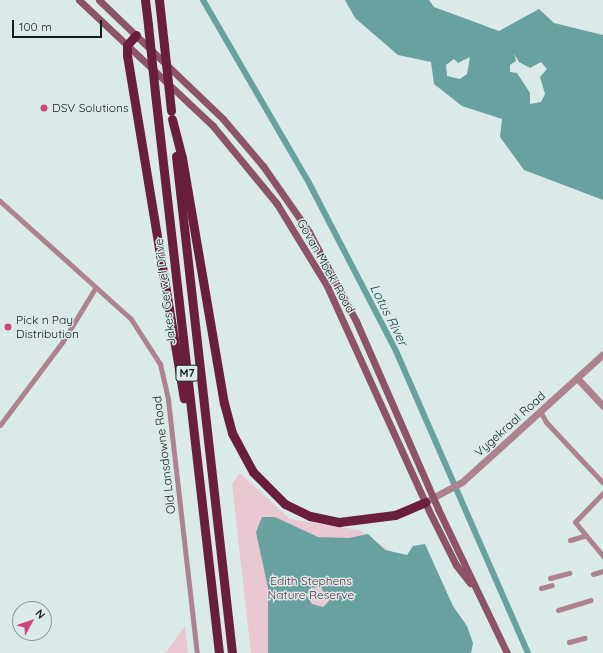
<!DOCTYPE html>
<html>
<head>
<meta charset="utf-8">
<style>
  body { margin:0 }
  #map { position:relative; width:603px; height:653px; overflow:hidden; background:#daeae9; font-family:Quicksand,sans-serif }
  div>[style] { position:absolute }
  .green>* { inset:0; background:#eac8d2 }
  .water>* { inset:0; background:#69a19f }
  .canal>* { height:6px; margin:-3px; padding:0 3px; transform-origin:3px; border-radius:3px; background:#69a19f }
  .minor>* { height:5px; margin:-2.5px; padding:0 2.5px; transform-origin:2.5px; border-radius:2.5px; background:#ac838f }
  .tertiary>* { height:7px; margin:-3.5px; padding:0 3.5px; transform-origin:3.5px; border-radius:3.5px; background:#ac838f }
  .secondary>* { height:7px; margin:-3.5px; padding:0 3.5px; transform-origin:3.5px; border-radius:3.5px; background:#8d5366 }
  .trunk>* { height:9px; margin:-4.5px; padding:0 4.5px; transform-origin:4.5px; border-radius:4.5px; background:#6a1e3d }
  .trunk-bridge>* { height:9px; margin:-4.5px; padding:0 4.5px; transform-origin:4.5px; border-radius:4.5px; background:#6a1e3d }
  .dots>* { width:11px; height:11px; translate:-50% -50%; box-sizing:border-box; border:2px solid #daeae9; border-radius:50% }
  span { translate:-50% -50%; white-space:nowrap; text-align:center; line-height:1.15; -webkit-text-stroke:3px #daeae9; paint-order:stroke }
  .shield-label span { padding:1px 3px; background:#daeae9; border:1px solid; border-radius:3px; -webkit-text-stroke-width:0 }
  .shield-label { font-size:11px; color:#161c1c; font-weight:700 }
  .poi-label { font-size:12px; color:#161c1c }
  .left { translate:0 -50%; text-align:left }
  .street-label { font-size:12px; color:#161c1c }
  .park-label { font-size:12px; color:#662b40 }
  .water-label { font-size:13px; color:#114544; font-style:italic }
  .north { position:absolute; left:12px; top:601px; width:40px; height:40px; box-sizing:border-box; background:#daeae9; border:1px solid #8c9897; border-radius:50%; rotate:50deg; font-size:11px; font-weight:700; line-height:16px; text-align:center; color:#161c1c }
  .north::after { content:''; display:block; margin:auto; width:14px; height:18px; background:#ce447c; clip-path:polygon(50% 0,100% 100%,50% 72%,0 100%) }
  .scale { position:absolute; left:12px; top:20px; width:90px; height:18px; box-sizing:border-box; border:2px solid #161c1c; border-top:0; padding-left:5px; font-size:12px; line-height:14px; white-space:nowrap; color:#161c1c; -webkit-text-stroke:3px #daeae9; paint-order:stroke }
</style>
</head>
<body>
<div id="map">
  <div class="green">
    <i style="clip-path:polygon(240px 473px,290px 519px,359px 530px,416px 568px,459px 653px,251px 653px,232px 484px)"></i>
    <i style="clip-path:polygon(185px 626px,188px 653px,165px 653px)"></i>
  </div>
  <div class="water">
    <i style="clip-path:polygon(evenodd,345px 0,429px 0,434px 7px,499px 31px,539px 9px,554px 23px,603px 35px,603px 200px,524px 170px,500px 137px,502px 119px,462px 106px,434px 84px,431px 62px,398px 55px,355px 18px,345px 0,514px 54px,519px 62px,530px 68px,541px 62px,547px 69px,540px 77px,545px 94px,541px 102px,530px 104px,530px 93px,517px 73px,510px 72px,510px 65px,516px 61px,514px 54px,345px 0,470px 57px,467px 74px,460px 79px,447px 76px,446px 65px,454px 59px,458px 63px,470px 57px)"></i>
    <i style="clip-path:polygon(evenodd,262px 517px,275px 517px,318px 537px,349px 538px,368px 534px,385px 550px,407px 555px,413px 546px,425px 544px,453px 606px,467px 626px,473px 643px,471px 653px,268px 653px,268px 588px,256px 532px,262px 517px,320px 586px,329px 601px,323px 607px,312px 604px,307px 596px,309px 589px,320px 586px)"></i>
  </div>
  <div class="canal">
    <i style="left:203px;top:0;width:211px;rotate:59.9deg"></i>
    <i style="left:309px;top:183px;width:189px;rotate:62.6deg"></i>
    <i style="left:396px;top:351px;width:330px;rotate:66.4deg"></i>
  </div>
  <div class="minor">
    <i style="left:0;top:201px;width:176px;rotate:42deg"></i>
    <i style="left:131px;top:319px;width:54px;rotate:57.2deg"></i>
    <i style="left:160px;top:364px;width:37px;rotate:77deg"></i>
    <i style="left:168px;top:400px;width:255px;rotate:83.5deg"></i>
    <i style="left:540px;top:411px;width:13px;rotate:61deg"></i>
    <i style="left:546px;top:422px;width:83px;rotate:46.9deg"></i>
    <i style="left:0;top:425px;width:105px;rotate:-53.1deg"></i>
    <i style="left:63px;top:341px;width:60px;rotate:-58.7deg"></i>
    <i style="left:603px;top:493px;width:40px;rotate:134deg"></i>
    <i style="left:575px;top:522px;width:44px;rotate:50.5deg"></i>
    <i style="left:570px;top:540px;width:15px;rotate:-16deg"></i>
    <i style="left:593px;top:574px;width:10px;rotate:-17deg"></i>
    <i style="left:550px;top:578px;width:20px;rotate:-15deg"></i>
    <i style="left:541px;top:588px;width:11px;rotate:-15deg"></i>
    <i style="left:558px;top:610px;width:34px;rotate:-17deg"></i>
    <i style="left:569px;top:642px;width:16px;rotate:-15deg"></i>
  </div>
  <div class="tertiary">
    <i style="left:577px;top:378px;width:38px;rotate:47deg"></i>
    <i style="left:425px;top:502px;width:42px;rotate:-28.4deg"></i>
    <i style="left:462px;top:482px;width:190px;rotate:-42.2deg"></i>
  </div>
  <div class="secondary">
    <i style="left:79px;top:0;width:184px;rotate:43.2deg"></i>
    <i style="left:213px;top:126px;width:101px;rotate:50.6deg"></i>
    <i style="left:277px;top:204px;width:96px;rotate:58.6deg"></i>
    <i style="left:327px;top:286px;width:249px;rotate:65.6deg"></i>
    <i style="left:430px;top:513px;width:58px;rotate:63.4deg"></i>
    <i style="left:456px;top:565px;width:23px;rotate:52deg"></i>
    <i style="left:99px;top:0;width:172px;rotate:43.8deg"></i>
    <i style="left:223px;top:119px;width:62px;rotate:49.6deg"></i>
    <i style="left:263px;top:166px;width:80px;rotate:55.1deg"></i>
    <i style="left:309px;top:232px;width:101px;rotate:62.2deg"></i>
    <i style="left:356px;top:321px;width:205px;rotate:66.4deg"></i>
    <i style="left:438px;top:509px;width:160px;rotate:64.4deg"></i>
  </div>
  <div class="trunk">
    <i style="left:145px;top:0;width:25px;rotate:83deg"></i>
    <i style="left:159px;top:0;width:45px;rotate:83.7deg"></i>
    <i style="left:136px;top:35px;width:13px;rotate:132deg"></i>
    <i style="left:127px;top:45px;width:10px;rotate:90deg"></i>
    <i style="left:127px;top:55px;width:348px;rotate:80.6deg"></i>
    <i style="left:155px;top:93px;width:564px;rotate:83.48deg"></i>
    <i style="left:172px;top:119px;width:40px;rotate:75.6deg"></i>
    <i style="left:182px;top:158px;width:249px;rotate:80.3deg"></i>
    <i style="left:224px;top:403px;width:31px;rotate:75deg"></i>
    <i style="left:232px;top:433px;width:44px;rotate:61.7deg"></i>
    <i style="left:253px;top:472px;width:45px;rotate:45deg"></i>
    <i style="left:285px;top:504px;width:28px;rotate:26deg"></i>
    <i style="left:310px;top:516px;width:30px;rotate:12deg"></i>
    <i style="left:339px;top:522px;width:56px;rotate:-7.1deg"></i>
    <i style="left:395px;top:515px;width:33px;rotate:-23deg"></i>
    <i style="left:176px;top:156px;width:500px;rotate:83.57deg"></i>
  </div>
  <div class="trunk-bridge">
    <i style="left:148px;top:25px;width:68px;rotate:84.1deg"></i>
    <i style="left:164px;top:45px;width:66px;rotate:83.9deg"></i>
  </div>
  <div class="dots">
    <i style="left:44px;top:108px;background:#ce447c"></i>
    <i style="left:8px;top:327px;background:#ce447c"></i>
  </div>
  <div class="shield-label">
    <span style="left:187px;top:373px">M7</span>
  </div>
  <div class="poi-label">
    <span class="left" style="left:52px;top:108px">DSV Solutions</span>
    <span class="left" style="left:16px;top:327px">Pick n Pay<br>Distribution</span>
  </div>
  <div class="street-label">
    <span style="left:326px;top:266px;rotate:61deg">Govan Mbeki Road</span>
    <span style="left:165px;top:292px;rotate:-97deg">Jakes Gerwel Drive</span>
    <span style="left:510px;top:424px;rotate:-42deg">Vygekraal Road</span>
    <span style="left:164px;top:455px;rotate:-97deg">Old Lansdowne Road</span>
  </div>
  <div class="park-label">
    <span style="left:311px;top:588px">Edith Stephens<br>Nature Reserve</span>
  </div>
  <div class="water-label">
    <span style="left:389px;top:315px;rotate:63deg">Lotus River</span>
  </div>
  <div class="north">N</div>
  <div class="scale">100 m</div>
</div>
</body>
</html>
